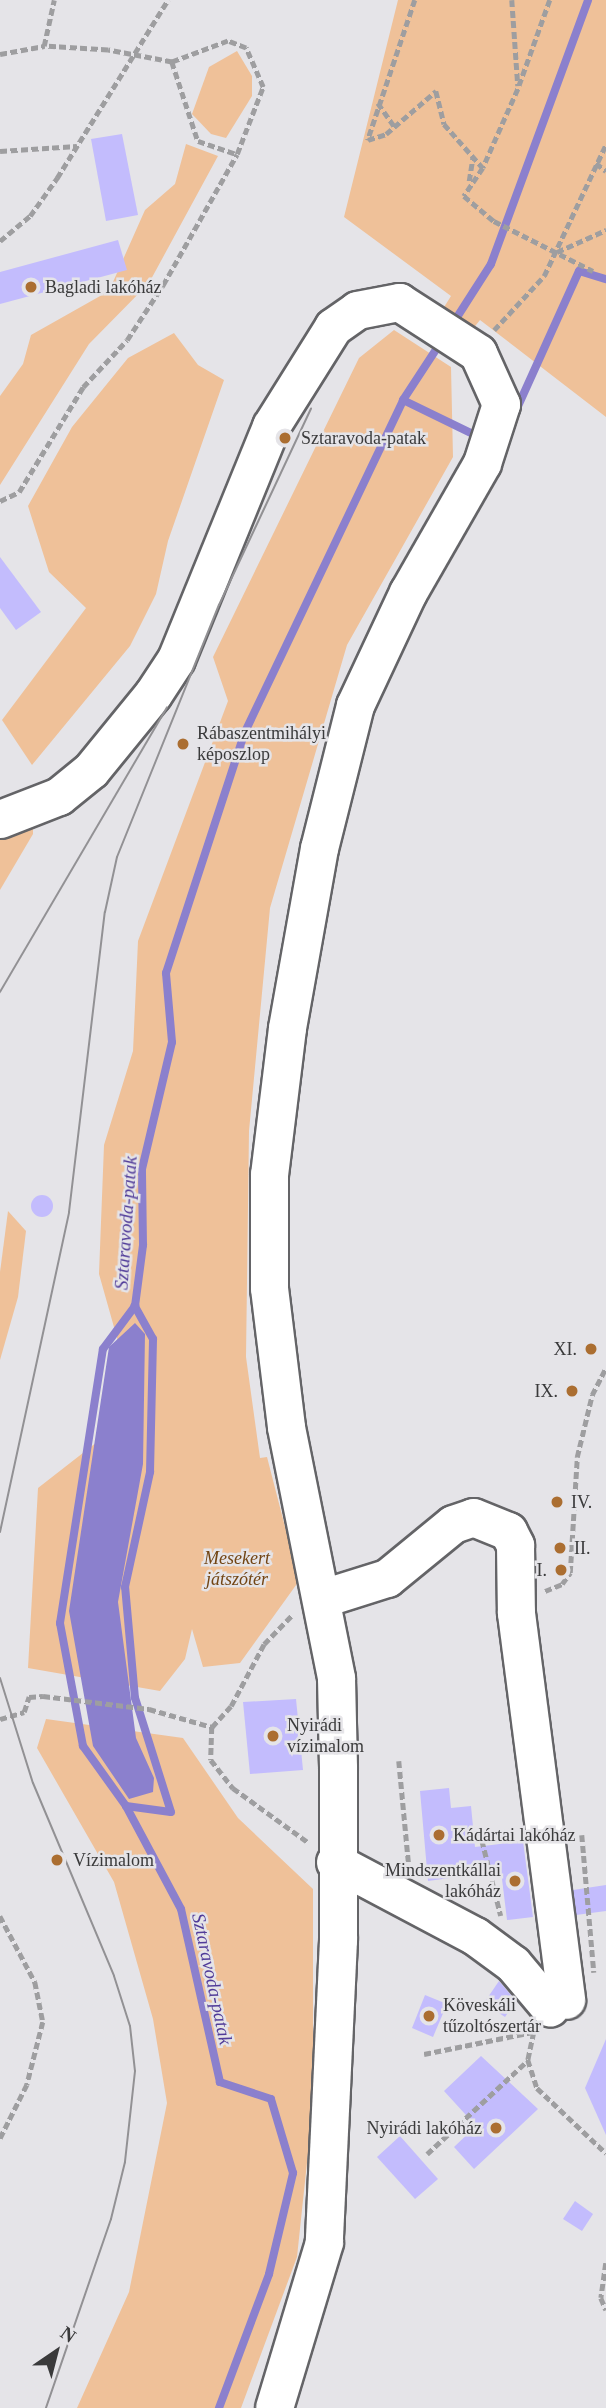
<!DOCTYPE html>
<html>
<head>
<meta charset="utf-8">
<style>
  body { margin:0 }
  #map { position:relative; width:606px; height:2408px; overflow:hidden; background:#e5e4e8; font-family:Georgia,serif }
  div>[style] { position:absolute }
  .green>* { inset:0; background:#efc199 }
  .water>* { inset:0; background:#8b80cd }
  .stream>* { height:8px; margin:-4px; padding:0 4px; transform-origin:4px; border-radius:4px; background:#8b80cd }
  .building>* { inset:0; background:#c3bcfd }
  .round { border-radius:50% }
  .path>* { height:4.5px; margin-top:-2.25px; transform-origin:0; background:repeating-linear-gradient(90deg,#9e9ea0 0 7px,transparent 0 10.5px) }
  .roads { filter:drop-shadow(2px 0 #646467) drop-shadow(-2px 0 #646467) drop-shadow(0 2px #646467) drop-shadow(0 -2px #646467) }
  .minor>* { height:37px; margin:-18.5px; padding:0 18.5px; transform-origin:18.5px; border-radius:18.5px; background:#fff }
  .tram>* { height:2px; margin:-1px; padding:0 1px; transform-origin:1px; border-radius:1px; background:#929194 }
  .dots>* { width:19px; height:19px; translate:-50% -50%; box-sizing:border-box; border:4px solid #e5e4e8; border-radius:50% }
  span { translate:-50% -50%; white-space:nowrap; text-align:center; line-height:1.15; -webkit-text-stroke:5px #e5e4e8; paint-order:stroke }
  .poi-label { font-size:18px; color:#3a3a3b }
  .left { translate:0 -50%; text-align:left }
  .right { translate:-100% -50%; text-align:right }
  .park-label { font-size:18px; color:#724514; font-style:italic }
  .water-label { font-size:19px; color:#513c99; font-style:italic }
  .north { position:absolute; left:21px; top:2317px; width:70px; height:70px; -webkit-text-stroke:5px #e5e4e8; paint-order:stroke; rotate:35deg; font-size:19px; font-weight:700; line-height:28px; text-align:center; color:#3a3a3b }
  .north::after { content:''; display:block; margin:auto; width:24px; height:32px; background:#3a3a3b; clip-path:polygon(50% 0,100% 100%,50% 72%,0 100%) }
</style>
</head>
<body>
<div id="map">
  <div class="green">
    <i style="clip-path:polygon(398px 0,606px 0,606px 417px,480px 320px,472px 330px,441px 312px,451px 296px,344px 217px)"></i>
    <i style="clip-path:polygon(237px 51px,252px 76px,252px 96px,226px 138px,211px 134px,192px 114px,209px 67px)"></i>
    <i style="clip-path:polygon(186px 144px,218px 156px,149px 283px,89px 344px,0 485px,0 396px,23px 364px,31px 335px,109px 291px,145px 210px,175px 184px)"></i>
    <i style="clip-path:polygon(394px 330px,451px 367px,453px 457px,347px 645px,270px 908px,249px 1131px,246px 1357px,260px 1458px,267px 1457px,299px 1581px,240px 1663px,203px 1667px,192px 1629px,185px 1659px,160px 1691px,28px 1668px,38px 1488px,115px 1428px,123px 1359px,99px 1274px,104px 1145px,133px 1051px,138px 941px,228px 701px,213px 657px,359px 358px)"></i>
    <i style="clip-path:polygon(174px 333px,198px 365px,224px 380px,168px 541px,156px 594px,130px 646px,32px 765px,2px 720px,86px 608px,49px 572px,28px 506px,72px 427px,128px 358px)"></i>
    <i style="clip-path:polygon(33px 822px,33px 834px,0 890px,0 835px)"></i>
    <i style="clip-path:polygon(8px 1211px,26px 1231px,18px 1297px,0 1360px,0 1272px)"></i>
    <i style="clip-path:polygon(46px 1719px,183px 1738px,238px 1818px,313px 1889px,313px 2106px,297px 2257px,241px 2408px,77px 2408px,129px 2292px,167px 2103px,153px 2019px,114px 1882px,37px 1748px)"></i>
  </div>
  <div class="water">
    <i style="clip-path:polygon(135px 1323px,145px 1334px,143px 1464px,118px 1602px,136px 1738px,154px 1778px,153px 1792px,129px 1799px,93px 1746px,69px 1611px,109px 1347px)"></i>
  </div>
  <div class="stream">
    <i style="left:452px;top:325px;width:72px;rotate:-57.4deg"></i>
    <i style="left:491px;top:264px;width:281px;rotate:-69.8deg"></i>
    <i style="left:403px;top:400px;width:78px;rotate:25.9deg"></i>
    <i style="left:514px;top:415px;width:158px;rotate:-65.7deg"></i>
    <i style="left:579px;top:271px;width:28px;rotate:17deg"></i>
    <i style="left:126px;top:1806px;width:74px;rotate:-125.6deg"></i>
    <i style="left:83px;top:1746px;width:125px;rotate:-100.6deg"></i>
    <i style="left:60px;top:1623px;width:277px;rotate:-81.1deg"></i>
    <i style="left:103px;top:1349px;width:54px;rotate:-53.3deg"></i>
    <i style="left:219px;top:2408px;width:143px;rotate:-69.5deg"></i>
    <i style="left:269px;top:2274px;width:104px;rotate:-76.6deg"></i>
    <i style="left:293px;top:2173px;width:77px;rotate:-106.6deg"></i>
    <i style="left:271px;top:2099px;width:54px;rotate:-161.6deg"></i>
    <i style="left:220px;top:2082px;width:177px;rotate:-102.7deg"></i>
    <i style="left:181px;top:1909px;width:117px;rotate:-118.1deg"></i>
    <i style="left:126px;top:1806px;width:45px;rotate:7.6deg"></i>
    <i style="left:171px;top:1812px;width:120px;rotate:-107.5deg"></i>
    <i style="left:135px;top:1698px;width:111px;rotate:-95.1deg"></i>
    <i style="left:125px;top:1587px;width:118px;rotate:-77.7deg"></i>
    <i style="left:150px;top:1472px;width:133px;rotate:-88.7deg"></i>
    <i style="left:153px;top:1339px;width:38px;rotate:-119deg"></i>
    <i style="left:135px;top:1306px;width:62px;rotate:-82.5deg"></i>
    <i style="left:143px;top:1245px;width:76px;rotate:-90.8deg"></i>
    <i style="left:142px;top:1169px;width:130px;rotate:-76.7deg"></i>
    <i style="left:172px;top:1042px;width:69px;rotate:-95deg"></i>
    <i style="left:166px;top:973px;width:251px;rotate:-71.9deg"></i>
    <i style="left:244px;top:734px;width:370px;rotate:-64.5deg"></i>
    <i style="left:403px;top:400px;width:69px;rotate:-56.8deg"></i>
  </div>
  <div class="building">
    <i style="clip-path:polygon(122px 134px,138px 215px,106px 221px,91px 139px)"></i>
    <i style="clip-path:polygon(118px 240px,127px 270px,0 304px,0 272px)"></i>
    <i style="clip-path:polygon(0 557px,41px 612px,16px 630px,0 608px)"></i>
    <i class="round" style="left:31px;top:1195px;width:22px;height:22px"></i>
    <i style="clip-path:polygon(296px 1699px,303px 1770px,250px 1774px,243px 1702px)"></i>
    <i style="clip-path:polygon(449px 1788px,451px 1808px,471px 1806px,475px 1847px,523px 1841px,533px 1917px,507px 1920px,501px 1871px,428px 1881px,420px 1791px)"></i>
    <i style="clip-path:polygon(606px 1885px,606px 1911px,576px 1915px,573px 1890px)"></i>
    <i style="clip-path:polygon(499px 1981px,516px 2001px,505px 2017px,484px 2003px)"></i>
    <i style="clip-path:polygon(425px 1995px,447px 2004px,433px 2037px,412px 2028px)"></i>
    <i style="clip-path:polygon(606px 2039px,606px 2135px,585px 2088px)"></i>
    <i style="clip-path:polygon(481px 2056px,538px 2109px,474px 2169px,454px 2147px,476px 2126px,444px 2091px)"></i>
    <i style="clip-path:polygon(400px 2136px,438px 2179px,415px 2199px,377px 2157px)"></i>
    <i style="clip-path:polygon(575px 2201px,593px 2214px,582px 2231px,563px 2219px)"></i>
  </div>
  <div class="path">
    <i style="left:415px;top:0;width:148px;rotate:108.6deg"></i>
    <i style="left:368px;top:140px;width:19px;rotate:-18deg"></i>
    <i style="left:386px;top:134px;width:66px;rotate:-40.7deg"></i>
    <i style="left:436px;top:91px;width:34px;rotate:76deg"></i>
    <i style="left:444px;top:124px;width:59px;rotate:48.4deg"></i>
    <i style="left:512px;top:0;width:86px;rotate:86deg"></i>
    <i style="left:550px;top:0;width:95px;rotate:109.8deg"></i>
    <i style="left:518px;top:89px;width:86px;rotate:113.9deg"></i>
    <i style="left:483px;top:168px;width:34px;rotate:124deg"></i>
    <i style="left:464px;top:196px;width:39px;rotate:40deg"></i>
    <i style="left:494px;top:221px;width:111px;rotate:26.8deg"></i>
    <i style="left:0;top:54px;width:45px;rotate:-10.3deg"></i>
    <i style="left:44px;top:46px;width:47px;rotate:-77.7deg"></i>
    <i style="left:172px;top:62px;width:83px;rotate:71.8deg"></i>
    <i style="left:198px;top:141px;width:40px;rotate:18.9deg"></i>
    <i style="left:378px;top:103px;width:29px;rotate:55deg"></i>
    <i style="left:0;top:151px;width:77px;rotate:-3.7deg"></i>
    <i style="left:596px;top:163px;width:13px;rotate:39deg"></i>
    <i style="left:469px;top:181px;width:25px;rotate:-81deg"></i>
    <i style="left:0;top:241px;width:39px;rotate:-40deg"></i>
    <i style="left:30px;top:216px;width:47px;rotate:-54.6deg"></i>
    <i style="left:57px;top:178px;width:210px;rotate:-58.1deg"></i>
    <i style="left:557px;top:252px;width:54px;rotate:-24.2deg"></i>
    <i style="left:494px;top:330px;width:74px;rotate:-47.2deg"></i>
    <i style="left:544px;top:276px;width:146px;rotate:-64.8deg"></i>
    <i style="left:0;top:501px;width:21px;rotate:-25deg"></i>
    <i style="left:19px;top:492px;width:123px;rotate:-58.6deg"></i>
    <i style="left:83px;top:387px;width:64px;rotate:-46.9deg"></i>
    <i style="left:127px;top:340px;width:66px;rotate:-56.8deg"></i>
    <i style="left:163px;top:285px;width:150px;rotate:-60.5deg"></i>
    <i style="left:237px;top:154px;width:72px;rotate:-68.8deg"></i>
    <i style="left:263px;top:87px;width:43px;rotate:-113.6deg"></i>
    <i style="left:246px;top:48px;width:19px;rotate:-159deg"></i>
    <i style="left:228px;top:41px;width:60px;rotate:159.4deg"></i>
    <i style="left:172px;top:62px;width:65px;rotate:-169.4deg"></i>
    <i style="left:108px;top:50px;width:64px;rotate:-176.4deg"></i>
    <i style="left:545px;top:1591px;width:18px;rotate:-22deg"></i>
    <i style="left:562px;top:1584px;width:14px;rotate:-54deg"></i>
    <i style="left:570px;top:1573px;width:116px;rotate:-86.5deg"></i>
    <i style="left:577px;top:1457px;width:64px;rotate:-76.4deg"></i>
    <i style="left:592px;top:1395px;width:30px;rotate:-63deg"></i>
    <i style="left:0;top:1719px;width:25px;rotate:-16deg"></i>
    <i style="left:24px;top:1712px;width:16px;rotate:-72deg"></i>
    <i style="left:29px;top:1697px;width:14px;rotate:-4deg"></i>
    <i style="left:43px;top:1696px;width:107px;rotate:7deg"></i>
    <i style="left:149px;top:1709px;width:66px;rotate:15.9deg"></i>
    <i style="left:212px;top:1727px;width:33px;rotate:92deg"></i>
    <i style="left:211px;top:1760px;width:36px;rotate:52deg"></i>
    <i style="left:233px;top:1788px;width:94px;rotate:35.9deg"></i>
    <i style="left:212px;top:1727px;width:28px;rotate:-48deg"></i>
    <i style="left:231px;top:1706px;width:70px;rotate:-62deg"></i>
    <i style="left:264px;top:1644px;width:40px;rotate:-46deg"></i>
    <i style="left:399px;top:1761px;width:106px;rotate:84.6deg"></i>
    <i style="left:582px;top:1835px;width:138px;rotate:85deg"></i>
    <i style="left:482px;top:1840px;width:78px;rotate:76deg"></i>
    <i style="left:0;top:1916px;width:75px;rotate:62.1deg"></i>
    <i style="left:35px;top:1982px;width:41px;rotate:78.7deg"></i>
    <i style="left:43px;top:2022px;width:65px;rotate:104.3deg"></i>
    <i style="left:27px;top:2085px;width:60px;rotate:116.6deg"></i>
    <i style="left:534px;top:2032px;width:29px;rotate:102deg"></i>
    <i style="left:528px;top:2060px;width:29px;rotate:72deg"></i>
    <i style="left:537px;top:2088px;width:95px;rotate:43.3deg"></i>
    <i style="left:424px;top:2054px;width:111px;rotate:-11.4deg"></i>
    <i style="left:427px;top:2154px;width:138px;rotate:-42.9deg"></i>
    <i style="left:606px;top:2263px;width:35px;rotate:98deg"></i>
    <i style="left:601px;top:2298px;width:13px;rotate:67deg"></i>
  </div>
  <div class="roads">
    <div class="minor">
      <i style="left:0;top:819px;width:63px;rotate:-21.3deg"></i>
      <i style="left:59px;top:796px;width:41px;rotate:-39.1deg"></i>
      <i style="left:91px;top:770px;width:98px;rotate:-50.8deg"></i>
      <i style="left:153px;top:694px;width:42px;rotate:-56.7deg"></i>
      <i style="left:176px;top:659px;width:252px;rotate:-67.8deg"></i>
      <i style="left:271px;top:426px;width:117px;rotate:-57.9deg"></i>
      <i style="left:333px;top:327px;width:29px;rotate:-35deg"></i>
      <i style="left:357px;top:310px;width:43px;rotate:-10.8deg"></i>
      <i style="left:399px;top:302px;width:94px;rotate:32.8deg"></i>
      <i style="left:478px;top:353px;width:56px;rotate:65.7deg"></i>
      <i style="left:501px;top:404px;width:62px;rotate:107.9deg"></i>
      <i style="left:482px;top:463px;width:149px;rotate:119.8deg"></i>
      <i style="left:408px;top:592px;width:125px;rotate:115.1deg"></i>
      <i style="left:355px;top:705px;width:147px;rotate:104.1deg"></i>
      <i style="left:319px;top:848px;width:183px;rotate:100.1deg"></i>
      <i style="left:287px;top:1028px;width:147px;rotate:97deg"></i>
      <i style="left:269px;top:1174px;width:114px;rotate:90deg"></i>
      <i style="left:269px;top:1288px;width:140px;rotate:83deg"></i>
      <i style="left:286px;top:1427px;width:256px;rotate:78.7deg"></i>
      <i style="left:336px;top:1678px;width:90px;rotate:88.7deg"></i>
      <i style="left:338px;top:1768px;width:172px;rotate:90deg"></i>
      <i style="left:338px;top:1940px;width:302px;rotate:92.7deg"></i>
      <i style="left:324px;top:2242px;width:173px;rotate:106.8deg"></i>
      <i style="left:323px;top:1598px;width:67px;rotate:-17.4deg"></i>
      <i style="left:387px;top:1578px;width:85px;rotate:-39.3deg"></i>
      <i style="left:453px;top:1524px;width:21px;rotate:-19deg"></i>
      <i style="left:473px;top:1517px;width:38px;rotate:22deg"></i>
      <i style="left:508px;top:1531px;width:16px;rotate:63deg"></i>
      <i style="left:515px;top:1545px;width:68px;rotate:89.2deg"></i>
      <i style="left:516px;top:1613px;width:390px;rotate:82.6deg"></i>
      <i style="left:335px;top:1862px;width:158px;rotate:27.9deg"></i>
      <i style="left:475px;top:1936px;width:47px;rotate:36.4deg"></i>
      <i style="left:513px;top:1964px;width:57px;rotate:49.9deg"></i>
    </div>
  </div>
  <div class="tram">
    <i style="left:0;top:992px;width:330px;rotate:-59.6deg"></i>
    <i style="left:0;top:1532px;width:327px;rotate:-77.8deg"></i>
    <i style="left:69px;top:1212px;width:302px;rotate:-83.2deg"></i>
    <i style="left:105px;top:912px;width:56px;rotate:-77.7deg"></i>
    <i style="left:117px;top:857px;width:272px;rotate:-68deg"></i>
    <i style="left:219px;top:605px;width:217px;rotate:-64.9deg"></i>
    <i style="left:0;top:1678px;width:110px;rotate:72.6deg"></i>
    <i style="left:33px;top:1783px;width:209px;rotate:67.2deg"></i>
    <i style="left:114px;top:1976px;width:52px;rotate:72.3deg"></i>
    <i style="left:130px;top:2026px;width:45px;rotate:83.7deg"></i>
    <i style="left:135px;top:2071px;width:92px;rotate:96.3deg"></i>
    <i style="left:125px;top:2162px;width:59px;rotate:103.8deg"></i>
    <i style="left:111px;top:2219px;width:200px;rotate:109deg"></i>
  </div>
  <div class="dots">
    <i style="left:31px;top:287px;background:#ab6e31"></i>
    <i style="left:285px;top:438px;background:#ab6e31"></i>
    <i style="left:183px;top:744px;background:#ab6e31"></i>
    <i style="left:591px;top:1349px;background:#ab6e31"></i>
    <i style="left:572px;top:1391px;background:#ab6e31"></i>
    <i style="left:557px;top:1502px;background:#ab6e31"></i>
    <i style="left:560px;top:1548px;background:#ab6e31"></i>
    <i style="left:561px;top:1570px;background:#ab6e31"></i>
    <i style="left:273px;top:1736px;background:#ab6e31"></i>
    <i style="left:439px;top:1835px;background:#ab6e31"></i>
    <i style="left:57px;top:1860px;background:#ab6e31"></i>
    <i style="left:515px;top:1881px;background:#ab6e31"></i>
    <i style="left:429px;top:2016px;background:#ab6e31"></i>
    <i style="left:496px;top:2128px;background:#ab6e31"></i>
  </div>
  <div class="poi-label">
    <span class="left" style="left:45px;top:287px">Bagladi lakóház</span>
    <span class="left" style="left:301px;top:438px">Sztaravoda-patak</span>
    <span class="left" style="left:197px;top:744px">Rábaszentmihályi<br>képoszlop</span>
    <span class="right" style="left:577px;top:1349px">XI.</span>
    <span class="right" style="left:558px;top:1391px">IX.</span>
    <span class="left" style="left:571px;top:1502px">IV.</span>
    <span class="left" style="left:574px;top:1548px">II.</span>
    <span class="right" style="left:547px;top:1570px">I.</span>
    <span class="left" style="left:287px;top:1736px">Nyirádi<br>vízimalom</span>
    <span class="left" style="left:453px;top:1835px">Kádártai lakóház</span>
    <span class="left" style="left:73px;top:1860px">Vízimalom</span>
    <span class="right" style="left:501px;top:1881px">Mindszentkállai<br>lakóház</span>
    <span class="left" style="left:443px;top:2016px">Köveskáli<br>tűzoltószertár</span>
    <span class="right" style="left:482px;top:2128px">Nyirádi lakóház</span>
  </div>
  <div class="park-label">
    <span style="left:237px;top:1569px">Mesekert<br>játszótér</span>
  </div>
  <div class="water-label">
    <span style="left:126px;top:1223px;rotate:-86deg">Sztaravoda-patak</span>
    <span style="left:212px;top:1979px;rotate:78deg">Sztaravoda-patak</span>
  </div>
  <div class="north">N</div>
</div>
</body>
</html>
